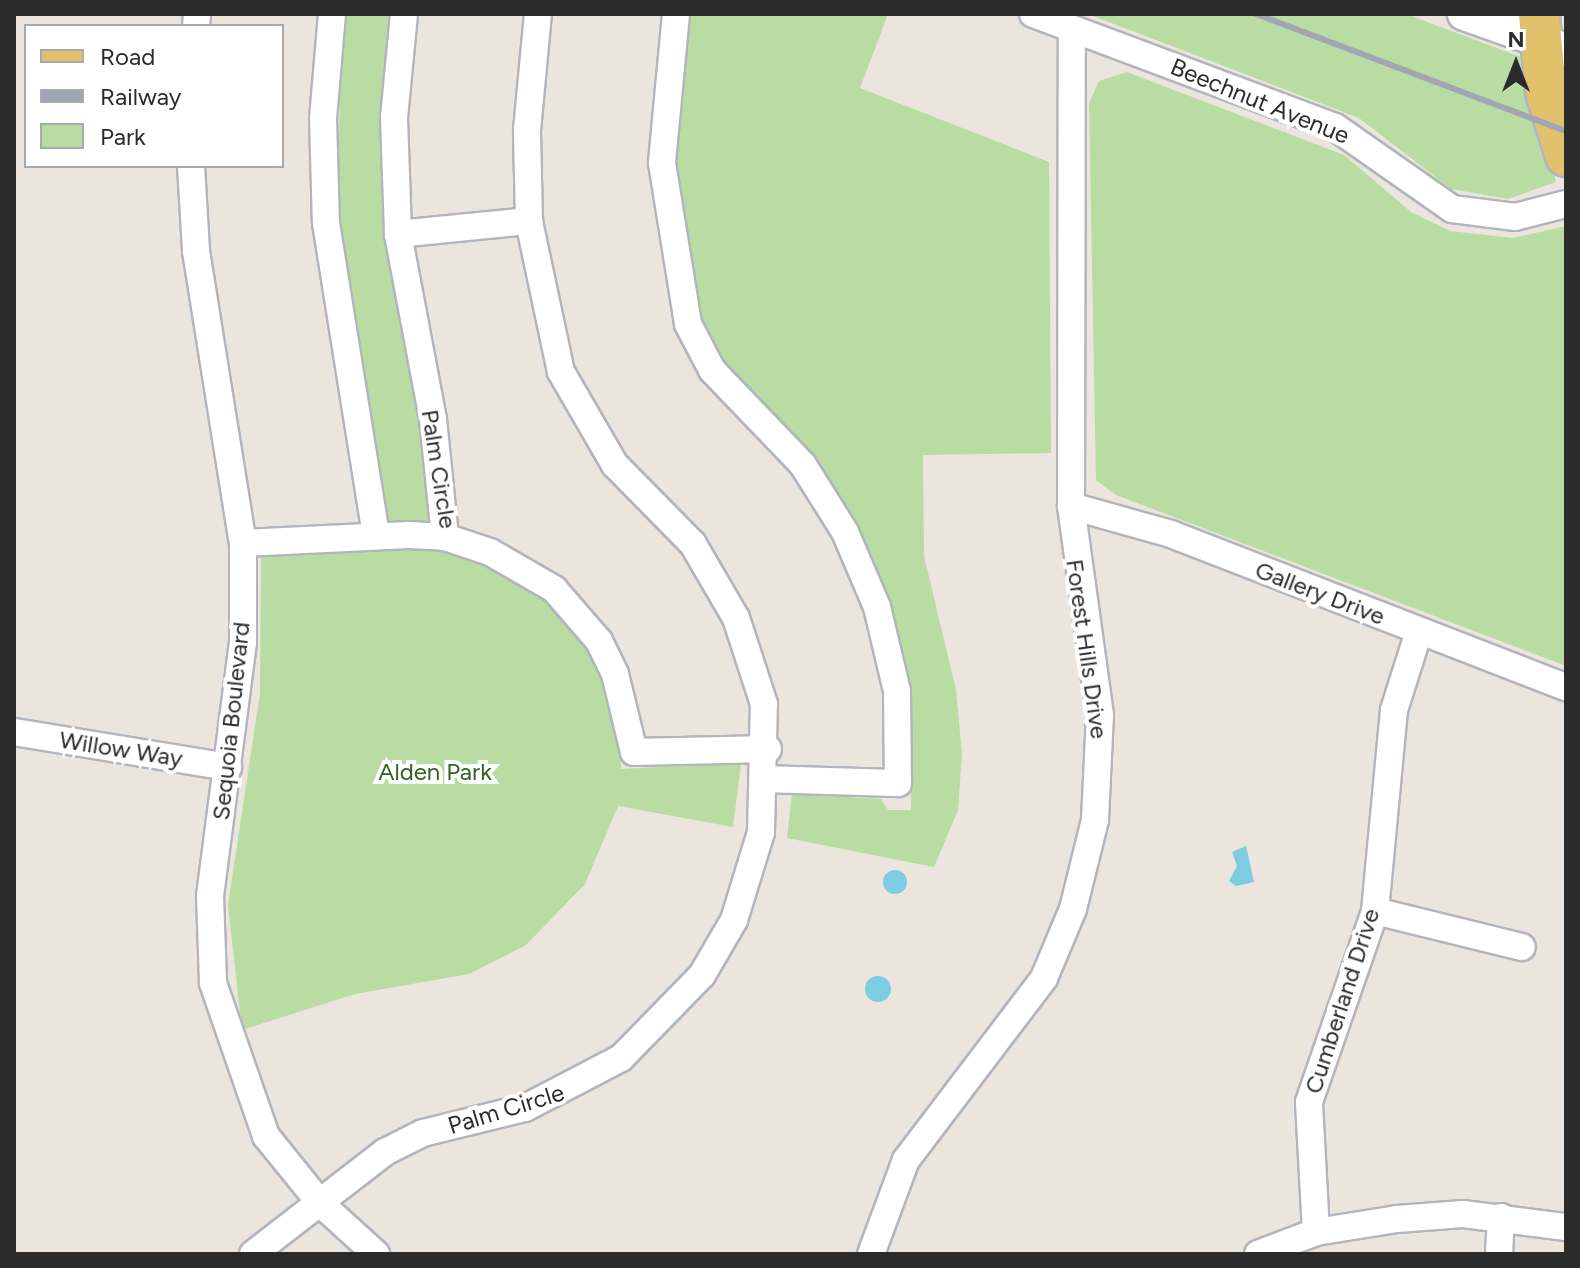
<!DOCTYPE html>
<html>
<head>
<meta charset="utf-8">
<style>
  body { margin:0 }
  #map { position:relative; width:1580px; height:1268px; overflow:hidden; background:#ebe5de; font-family:Figtree,sans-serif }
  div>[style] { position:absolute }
  .green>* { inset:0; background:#b8dca1 }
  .water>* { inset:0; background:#7ccce2 }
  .round { border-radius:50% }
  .roads { filter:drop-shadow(2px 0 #b2b5bd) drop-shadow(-2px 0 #b2b5bd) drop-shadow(0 2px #b2b5bd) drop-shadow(0 -2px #b2b5bd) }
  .minor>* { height:26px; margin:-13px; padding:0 13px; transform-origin:13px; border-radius:13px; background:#fff }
  .tertiary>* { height:32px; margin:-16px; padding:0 16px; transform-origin:16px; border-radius:16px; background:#fff }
  .primary>* { height:40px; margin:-20px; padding:0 20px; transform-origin:20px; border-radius:20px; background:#e2c16c }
  .rail>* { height:6px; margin:-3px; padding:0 3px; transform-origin:3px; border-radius:3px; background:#a2a5b3 }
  span { translate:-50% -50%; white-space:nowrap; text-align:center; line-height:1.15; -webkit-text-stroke:8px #fff; paint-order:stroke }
  .street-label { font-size:24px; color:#2b2b2b }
  .park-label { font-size:24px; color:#326122 }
  .frame { position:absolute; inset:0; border:16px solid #2b2b2b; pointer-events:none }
  .legend { position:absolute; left:24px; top:24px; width:260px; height:144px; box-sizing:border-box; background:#fff; border:2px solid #aaa; margin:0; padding:10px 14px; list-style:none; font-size:24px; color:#2b2b2b }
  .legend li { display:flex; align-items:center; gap:16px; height:40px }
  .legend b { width:40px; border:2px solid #aaa }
  .north { position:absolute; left:1476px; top:24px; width:80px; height:80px; -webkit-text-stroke:6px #fff; paint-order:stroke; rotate:0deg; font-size:22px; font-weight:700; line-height:32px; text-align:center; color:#2b2b2b }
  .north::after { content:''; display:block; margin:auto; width:28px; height:36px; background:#2b2b2b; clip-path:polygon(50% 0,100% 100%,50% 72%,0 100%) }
</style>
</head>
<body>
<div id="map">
  <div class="green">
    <i style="clip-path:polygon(342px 14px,392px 14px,385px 82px,429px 524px,386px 521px,349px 309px,337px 228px)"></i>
    <i style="clip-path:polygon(685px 14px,888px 14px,860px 88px,1049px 162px,1051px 453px,923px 455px,924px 556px,956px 690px,962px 754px,958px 810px,934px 867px,787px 838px,792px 794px,881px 799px,888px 810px,911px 810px,910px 717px,800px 446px,703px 337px,671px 165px)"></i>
    <i style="clip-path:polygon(1088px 14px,1406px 14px,1526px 59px,1556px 182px,1508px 199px,1451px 189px,1359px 118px)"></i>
    <i style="clip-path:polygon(1127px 72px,1344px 155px,1411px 212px,1450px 231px,1513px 238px,1566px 226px,1566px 666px,1116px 495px,1096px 480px,1089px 103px,1099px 81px)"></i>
    <i style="clip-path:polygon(414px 545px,464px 553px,544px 595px,578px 631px,598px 664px,620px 736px,621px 769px,741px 763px,733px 827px,618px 806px,585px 884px,526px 945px,469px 974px,355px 994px,242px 1030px,228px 905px,260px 693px,261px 553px)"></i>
  </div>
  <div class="water">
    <i style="clip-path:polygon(1246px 846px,1254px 882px,1236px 886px,1229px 881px,1237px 866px,1232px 852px)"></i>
    <i class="round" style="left:883px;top:870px;width:24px;height:24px"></i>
    <i class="round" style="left:865px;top:976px;width:26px;height:26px"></i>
  </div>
  <div class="roads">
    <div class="minor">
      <i style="left:332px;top:14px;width:104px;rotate:94.9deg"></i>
      <i style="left:323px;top:118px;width:105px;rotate:88.4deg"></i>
      <i style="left:326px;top:223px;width:317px;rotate:80.9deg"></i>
      <i style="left:404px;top:14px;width:104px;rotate:95.5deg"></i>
      <i style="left:394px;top:118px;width:116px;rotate:88deg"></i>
      <i style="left:398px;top:234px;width:188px;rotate:79.3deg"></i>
      <i style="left:433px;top:419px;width:119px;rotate:84.2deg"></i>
      <i style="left:676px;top:14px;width:150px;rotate:95.4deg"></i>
      <i style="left:662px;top:163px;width:163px;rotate:80.8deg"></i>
      <i style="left:688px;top:324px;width:52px;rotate:62.4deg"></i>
      <i style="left:712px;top:370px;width:132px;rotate:46.2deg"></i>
      <i style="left:803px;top:465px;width:79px;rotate:57.9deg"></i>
      <i style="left:845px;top:532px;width:82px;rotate:66.9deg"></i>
      <i style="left:877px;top:607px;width:86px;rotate:76.6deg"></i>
      <i style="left:897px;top:691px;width:92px;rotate:89.4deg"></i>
      <i style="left:898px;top:783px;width:131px;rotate:-178.3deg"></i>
      <i style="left:1033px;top:14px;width:322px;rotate:20.5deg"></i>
      <i style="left:1335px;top:127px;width:143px;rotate:35deg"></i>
      <i style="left:1452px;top:209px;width:64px;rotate:7.2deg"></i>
      <i style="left:1515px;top:217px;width:53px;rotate:-14.3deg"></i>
      <i style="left:196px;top:26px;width:12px;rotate:-85deg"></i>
      <i style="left:191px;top:166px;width:85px;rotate:86.6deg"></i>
      <i style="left:196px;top:251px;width:296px;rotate:80.9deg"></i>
      <i style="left:243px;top:543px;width:99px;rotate:90deg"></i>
      <i style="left:243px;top:642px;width:256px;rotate:97.4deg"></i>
      <i style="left:210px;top:896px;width:87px;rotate:88deg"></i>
      <i style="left:213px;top:983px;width:162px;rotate:70.9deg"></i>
      <i style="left:266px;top:1136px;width:86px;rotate:51.1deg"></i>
      <i style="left:320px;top:1203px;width:76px;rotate:42.3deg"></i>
      <i style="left:398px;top:234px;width:132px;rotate:-5.7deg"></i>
      <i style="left:1071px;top:506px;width:104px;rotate:15.6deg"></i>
      <i style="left:1171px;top:534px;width:424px;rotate:21.2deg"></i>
      <i style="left:243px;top:543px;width:166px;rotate:-2.8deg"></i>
      <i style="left:409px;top:535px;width:36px;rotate:3deg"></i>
      <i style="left:445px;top:537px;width:47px;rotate:18.4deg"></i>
      <i style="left:490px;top:552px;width:74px;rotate:30deg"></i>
      <i style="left:554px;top:589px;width:69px;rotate:49.1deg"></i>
      <i style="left:599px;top:641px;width:37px;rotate:64deg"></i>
      <i style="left:615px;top:674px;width:80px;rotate:76.3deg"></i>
      <i style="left:634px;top:752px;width:134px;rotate:-1.3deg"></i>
      <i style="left:14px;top:732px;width:217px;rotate:9.3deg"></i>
      <i style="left:1375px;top:911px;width:151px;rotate:13.8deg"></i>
      <i style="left:1316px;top:1232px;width:130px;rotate:-93.1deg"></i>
      <i style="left:1309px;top:1102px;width:202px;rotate:-70.9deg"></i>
      <i style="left:1375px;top:911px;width:202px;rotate:-84.6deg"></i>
      <i style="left:1394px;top:710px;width:83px;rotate:-72.4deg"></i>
      <i style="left:253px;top:1254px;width:167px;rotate:-37.7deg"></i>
      <i style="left:385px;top:1152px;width:42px;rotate:-26.6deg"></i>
      <i style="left:423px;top:1133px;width:105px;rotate:-13.8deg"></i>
      <i style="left:525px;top:1108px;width:108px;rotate:-27.5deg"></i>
      <i style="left:621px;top:1058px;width:116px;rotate:-45.7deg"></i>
      <i style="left:702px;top:975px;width:64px;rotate:-59.8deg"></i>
      <i style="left:734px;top:920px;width:92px;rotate:-72.9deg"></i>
      <i style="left:761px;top:832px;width:128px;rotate:-88.7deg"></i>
      <i style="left:764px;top:704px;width:90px;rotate:-108deg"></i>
      <i style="left:736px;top:618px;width:86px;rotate:-120.2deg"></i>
      <i style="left:693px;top:544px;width:111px;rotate:-134.6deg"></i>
      <i style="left:615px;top:465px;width:108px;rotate:-120.1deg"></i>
      <i style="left:561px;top:372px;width:154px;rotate:-102deg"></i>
      <i style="left:529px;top:221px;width:91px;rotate:-91.3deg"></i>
      <i style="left:527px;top:130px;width:117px;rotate:-84.6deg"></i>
      <i style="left:871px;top:1254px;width:100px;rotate:-69.6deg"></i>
      <i style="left:906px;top:1160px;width:228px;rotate:-52.8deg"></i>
      <i style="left:1044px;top:978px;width:75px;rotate:-67.2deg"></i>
      <i style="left:1073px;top:909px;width:92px;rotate:-76.1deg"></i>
      <i style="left:1095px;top:820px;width:105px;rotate:-87.3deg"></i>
      <i style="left:1100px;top:715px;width:211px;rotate:-97.9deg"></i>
      <i style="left:1071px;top:506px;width:477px;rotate:-89.9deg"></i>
      <i style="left:1258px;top:1254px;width:62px;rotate:-20.8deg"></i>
      <i style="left:1316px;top:1232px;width:82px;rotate:-9.1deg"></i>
      <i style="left:1397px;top:1219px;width:66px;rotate:-4.3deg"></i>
      <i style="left:1463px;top:1214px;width:104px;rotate:7.2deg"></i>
      <i style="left:1499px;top:1254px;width:37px;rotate:-87deg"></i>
    </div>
    <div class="tertiary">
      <i style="left:1464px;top:14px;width:108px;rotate:19.4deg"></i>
    </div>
    <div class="primary">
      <i style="left:1539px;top:14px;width:78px;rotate:84.9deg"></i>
      <i style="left:1546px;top:92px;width:67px;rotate:72.6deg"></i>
    </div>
  </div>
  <div class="rail">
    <i style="left:1256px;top:14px;width:331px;rotate:20.7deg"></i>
  </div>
  <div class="street-label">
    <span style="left:1260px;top:101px;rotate:22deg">Beechnut Avenue</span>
    <span style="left:439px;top:469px;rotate:81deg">Palm Circle</span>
    <span style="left:1320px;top:593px;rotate:21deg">Gallery Drive</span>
    <span style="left:1087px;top:649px;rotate:82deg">Forest Hills Drive</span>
    <span style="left:231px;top:721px;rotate:-84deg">Sequoia Boulevard</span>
    <span style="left:121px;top:749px;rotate:9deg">Willow Way</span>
    <span style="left:1342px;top:1001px;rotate:-72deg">Cumberland Drive</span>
    <span style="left:506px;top:1109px;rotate:-17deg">Palm Circle</span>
  </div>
  <div class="park-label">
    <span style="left:435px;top:772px">Alden Park</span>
  </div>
  <div class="frame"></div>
  <ul class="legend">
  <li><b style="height:10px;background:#e2c16c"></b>Road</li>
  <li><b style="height:10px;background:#a2a5b3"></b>Railway</li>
  <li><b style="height:22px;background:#b8dca1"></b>Park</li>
  </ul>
  <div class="north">N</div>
</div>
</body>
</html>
